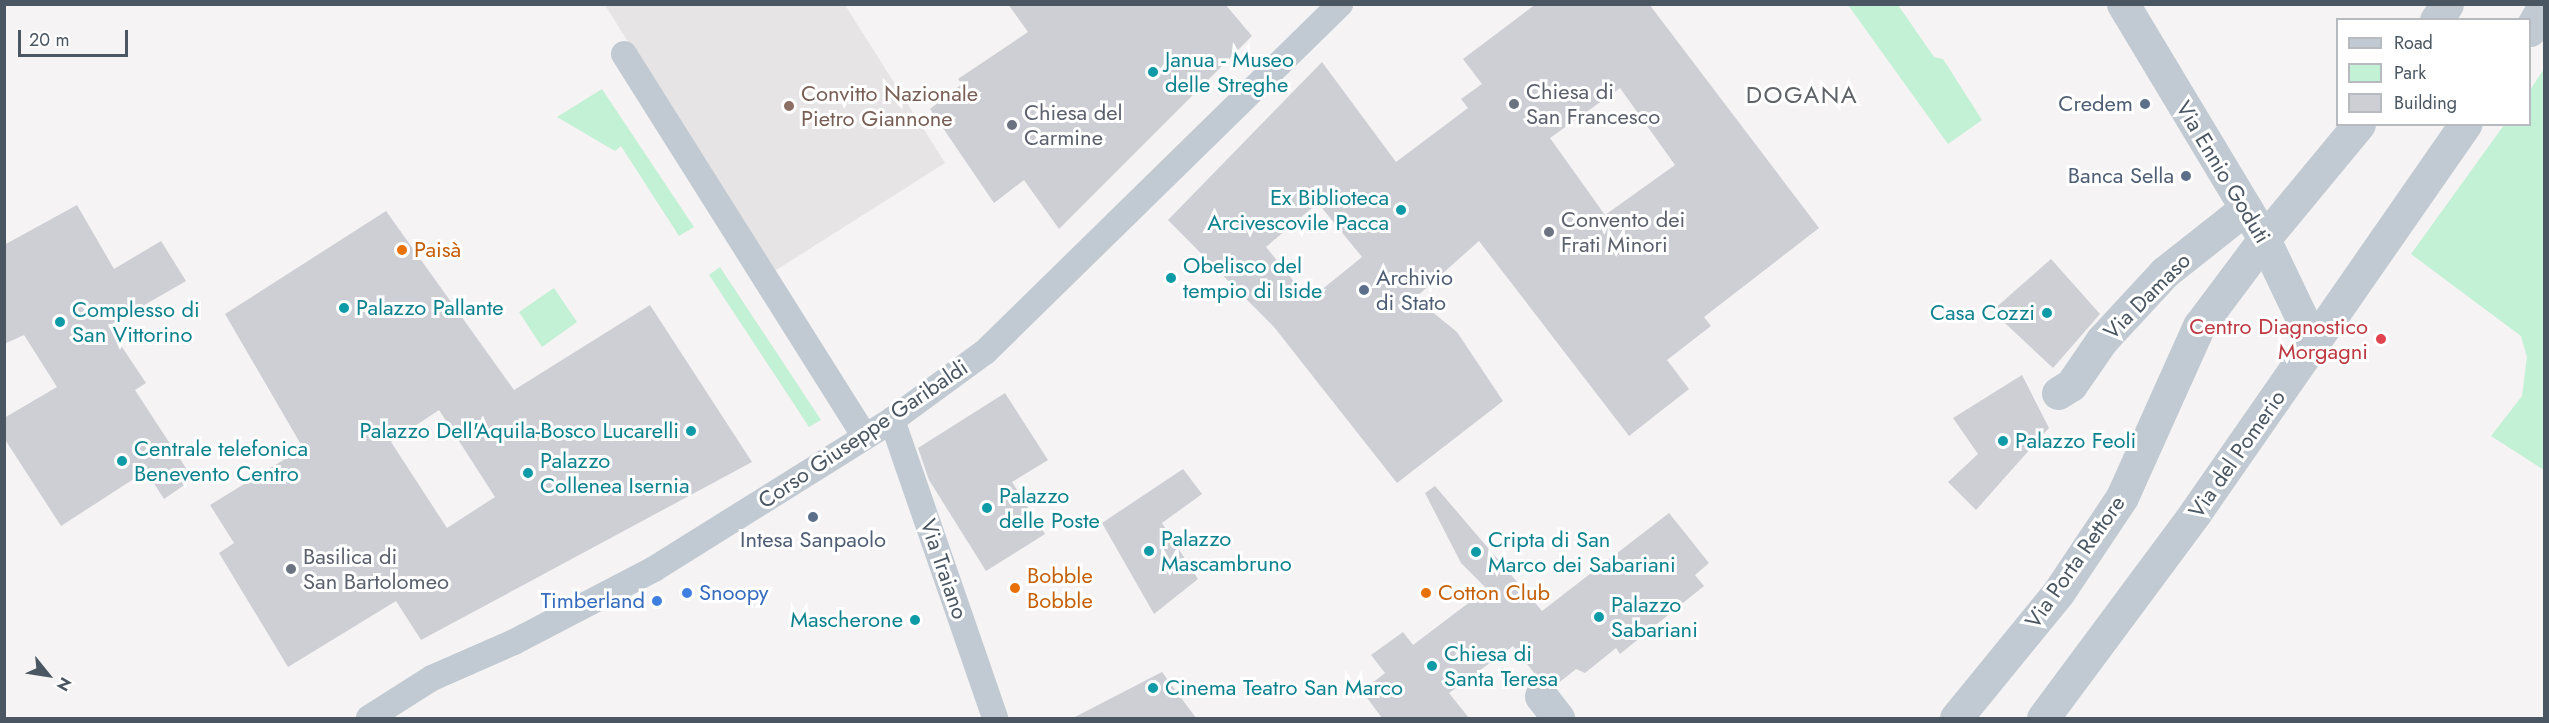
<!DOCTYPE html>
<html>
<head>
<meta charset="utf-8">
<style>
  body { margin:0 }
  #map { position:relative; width:2549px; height:723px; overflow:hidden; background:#f5f3f3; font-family:Jost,sans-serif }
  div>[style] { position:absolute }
  .education>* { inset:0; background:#e6e4e5 }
  .green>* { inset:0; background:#c3f1d5 }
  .building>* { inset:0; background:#cdcfd5 }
  .pedestrian>* { height:26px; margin:-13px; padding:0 13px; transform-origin:13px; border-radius:13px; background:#c1cad2 }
  .minor>* { height:33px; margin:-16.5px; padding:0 16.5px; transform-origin:16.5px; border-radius:16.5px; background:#c1cad2 }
  .dots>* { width:16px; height:16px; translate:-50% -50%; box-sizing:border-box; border:3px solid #fff; border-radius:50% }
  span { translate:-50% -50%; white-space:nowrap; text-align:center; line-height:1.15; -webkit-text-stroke:6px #fff; paint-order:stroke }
  .culture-label { font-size:22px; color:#0d838f }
  .left { translate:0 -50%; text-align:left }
  .right { translate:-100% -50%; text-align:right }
  .worship-label { font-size:22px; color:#5b616d }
  .education-label { font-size:22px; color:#785e54 }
  .service-label { font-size:22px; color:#4e5e75 }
  .street-label { font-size:22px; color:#4a5661 }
  .food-label { font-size:22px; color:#c56008 }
  .health-label { font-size:22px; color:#be3a42 }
  .shop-label { font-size:22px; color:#366cbe }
  .neighbourhood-label { font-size:24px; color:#5f6368; letter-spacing:1.5px }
  .frame { position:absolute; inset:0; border:6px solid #4a5661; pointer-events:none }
  .legend { position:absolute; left:2336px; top:18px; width:195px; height:108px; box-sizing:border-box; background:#fff; border:2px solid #b7bbc0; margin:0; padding:8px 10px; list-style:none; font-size:18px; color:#4a5661 }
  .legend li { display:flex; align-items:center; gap:12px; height:30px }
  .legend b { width:30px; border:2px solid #b7bbc0 }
  .north { position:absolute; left:18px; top:645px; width:60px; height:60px; -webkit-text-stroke:4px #fff; paint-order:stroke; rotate:120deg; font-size:16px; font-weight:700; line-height:24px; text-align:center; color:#4a5661 }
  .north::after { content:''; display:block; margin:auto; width:21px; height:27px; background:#4a5661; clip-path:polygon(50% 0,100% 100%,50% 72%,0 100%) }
  .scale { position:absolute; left:18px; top:30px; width:110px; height:27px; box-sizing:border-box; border:3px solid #4a5661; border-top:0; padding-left:8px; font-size:18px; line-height:21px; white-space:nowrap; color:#4a5661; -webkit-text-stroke:4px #fff; paint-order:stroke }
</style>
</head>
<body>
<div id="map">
  <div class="education">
    <i style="clip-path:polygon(605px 5px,845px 5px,945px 163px,773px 272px)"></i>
  </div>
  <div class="green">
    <i style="clip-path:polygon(1848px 5px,1898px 5px,1934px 57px,1943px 59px,1982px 120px,1948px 144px)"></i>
    <i style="clip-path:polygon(2544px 69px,2544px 470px,2491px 436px,2522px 396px,2527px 357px,2521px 336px,2411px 254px,2504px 125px,2530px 124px,2530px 90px)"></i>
    <i style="clip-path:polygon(602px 89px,694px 227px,679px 236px,621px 146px,615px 151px,557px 117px)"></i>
    <i style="clip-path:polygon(720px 267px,821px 420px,809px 427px,709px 275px)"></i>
    <i style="clip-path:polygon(554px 288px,577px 322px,542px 347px,519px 312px)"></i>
  </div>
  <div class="building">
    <i style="clip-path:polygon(1008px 4px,1225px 4px,1252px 36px,1059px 229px,1024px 180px,994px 203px,930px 109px,962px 84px,958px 79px,1028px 32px)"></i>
    <i style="clip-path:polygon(evenodd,1536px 4px,1649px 4px,1819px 228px,1704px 317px,1711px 326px,1667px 360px,1689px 389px,1629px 436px,1479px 241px,1415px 298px,1457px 332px,1503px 401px,1397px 483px,1274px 327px,1168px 220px,1322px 62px,1396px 162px,1468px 108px,1461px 99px,1482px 84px,1463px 59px,1536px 4px,1620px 88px,1675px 165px,1605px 215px,1550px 138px,1620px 88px,1536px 4px,1318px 203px,1362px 257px,1309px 300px,1266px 247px,1318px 203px)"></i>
    <i style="clip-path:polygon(77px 205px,114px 269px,161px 241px,186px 281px,108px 326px,146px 383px,135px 390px,193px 479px,164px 499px,146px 471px,61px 526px,4px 438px,4px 418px,57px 387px,24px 335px,4px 344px,4px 245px)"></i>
    <i style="clip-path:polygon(evenodd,386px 211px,514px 390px,650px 305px,752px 462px,421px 640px,396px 601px,288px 667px,219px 553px,234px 543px,210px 505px,303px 448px,225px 314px,386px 211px,439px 410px,495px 497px,447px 528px,391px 442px,439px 410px)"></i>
    <i style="clip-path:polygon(2051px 259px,2100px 314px,2053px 368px,1992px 311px)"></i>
    <i style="clip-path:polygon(2022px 375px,2049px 428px,1976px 510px,1948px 482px,1978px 454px,1953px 418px)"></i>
    <i style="clip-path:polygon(1005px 393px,1048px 460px,1012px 482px,1045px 534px,986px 571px,929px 480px,918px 448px)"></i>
    <i style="clip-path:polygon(1183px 469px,1202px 494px,1162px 523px,1198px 579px,1154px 614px,1102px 523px)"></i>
    <i style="clip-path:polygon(1435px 486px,1542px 611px,1669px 513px,1709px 563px,1695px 575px,1704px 586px,1620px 654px,1616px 648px,1585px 673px,1576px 669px,1556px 685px,1538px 678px,1513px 646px,1449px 693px,1469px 718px,1382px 718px,1362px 691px,1385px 673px,1371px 655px,1403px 632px,1413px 645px,1487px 589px,1461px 563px,1425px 493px)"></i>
    <i style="clip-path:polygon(1162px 672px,1196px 718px,1073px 718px)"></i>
  </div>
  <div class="pedestrian">
    <i style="left:624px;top:54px;width:452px;rotate:57.8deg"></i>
    <i style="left:892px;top:420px;width:315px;rotate:70.9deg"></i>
    <i style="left:369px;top:718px;width:75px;rotate:-32.4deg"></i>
    <i style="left:432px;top:678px;width:90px;rotate:-23.7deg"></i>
    <i style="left:514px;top:642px;width:158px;rotate:-27.5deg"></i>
    <i style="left:654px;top:569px;width:281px;rotate:-32deg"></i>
    <i style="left:892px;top:420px;width:115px;rotate:-36.2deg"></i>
    <i style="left:985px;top:352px;width:497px;rotate:-44.4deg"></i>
  </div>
  <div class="minor">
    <i style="left:2123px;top:4px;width:274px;rotate:59deg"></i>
    <i style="left:2264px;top:239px;width:116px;rotate:64.5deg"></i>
    <i style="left:2436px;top:20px;width:19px;rotate:-55deg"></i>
    <i style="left:2530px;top:30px;width:28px;rotate:-60deg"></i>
    <i style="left:2058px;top:393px;width:15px;rotate:-32deg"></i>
    <i style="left:2071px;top:385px;width:55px;rotate:-55.4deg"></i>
    <i style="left:2102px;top:340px;width:93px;rotate:-47.2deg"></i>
    <i style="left:2165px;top:272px;width:103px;rotate:-38.3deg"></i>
    <i style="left:1541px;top:696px;width:28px;rotate:52deg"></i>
    <i style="left:1956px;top:718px;width:161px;rotate:-50.8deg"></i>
    <i style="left:2058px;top:593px;width:115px;rotate:-56.3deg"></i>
    <i style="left:2122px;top:497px;width:188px;rotate:-65.8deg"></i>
    <i style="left:2199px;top:326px;width:109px;rotate:-53.2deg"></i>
    <i style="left:2264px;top:239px;width:149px;rotate:-50.4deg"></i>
    <i style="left:2043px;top:718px;width:255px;rotate:-53.4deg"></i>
    <i style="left:2195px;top:513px;width:474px;rotate:-55.2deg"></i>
  </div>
  <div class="dots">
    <i style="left:1153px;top:72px;background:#0f9aa8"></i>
    <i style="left:1514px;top:104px;background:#6b7280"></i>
    <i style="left:2145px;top:104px;background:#5c6f8a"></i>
    <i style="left:789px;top:106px;background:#8d6e63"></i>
    <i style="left:1012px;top:125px;background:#6b7280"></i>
    <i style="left:2186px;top:176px;background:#5c6f8a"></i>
    <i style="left:1401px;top:210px;background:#0f9aa8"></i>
    <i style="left:1549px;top:232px;background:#6b7280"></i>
    <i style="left:402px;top:250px;background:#e8710a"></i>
    <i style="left:1171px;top:278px;background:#0f9aa8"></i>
    <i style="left:1364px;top:290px;background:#5c6f8a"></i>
    <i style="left:344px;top:308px;background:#0f9aa8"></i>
    <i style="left:2047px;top:313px;background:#0f9aa8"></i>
    <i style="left:60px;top:322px;background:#0f9aa8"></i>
    <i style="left:2381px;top:339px;background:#e0444e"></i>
    <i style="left:691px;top:431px;background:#0f9aa8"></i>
    <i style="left:2003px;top:441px;background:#0f9aa8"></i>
    <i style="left:122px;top:461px;background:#0f9aa8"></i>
    <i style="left:528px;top:473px;background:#0f9aa8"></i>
    <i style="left:987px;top:508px;background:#0f9aa8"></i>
    <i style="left:813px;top:517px;background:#5c6f8a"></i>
    <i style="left:1149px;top:551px;background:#0f9aa8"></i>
    <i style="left:1476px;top:552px;background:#0f9aa8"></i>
    <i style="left:291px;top:569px;background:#6b7280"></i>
    <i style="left:1015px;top:588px;background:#e8710a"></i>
    <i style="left:687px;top:593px;background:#3f7fe0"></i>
    <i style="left:1426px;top:593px;background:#e8710a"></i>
    <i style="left:657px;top:601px;background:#3f7fe0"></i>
    <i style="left:1599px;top:617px;background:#0f9aa8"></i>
    <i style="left:915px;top:620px;background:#0f9aa8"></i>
    <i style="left:1432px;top:666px;background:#0f9aa8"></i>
    <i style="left:1153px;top:688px;background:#0f9aa8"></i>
  </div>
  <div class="culture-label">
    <span class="left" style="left:1165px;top:72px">Janua - Museo<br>delle Streghe</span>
    <span class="right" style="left:1389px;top:210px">Ex Biblioteca<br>Arcivescovile Pacca</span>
    <span class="left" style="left:1183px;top:278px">Obelisco del<br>tempio di Iside</span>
    <span class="left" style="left:356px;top:308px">Palazzo Pallante</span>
    <span class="left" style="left:72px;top:322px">Complesso di<br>San Vittorino</span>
    <span class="right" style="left:2035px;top:313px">Casa Cozzi</span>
    <span class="right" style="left:679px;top:431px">Palazzo Dell'Aquila-Bosco Lucarelli</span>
    <span class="left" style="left:2015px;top:441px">Palazzo Feoli</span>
    <span class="left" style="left:134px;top:461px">Centrale telefonica<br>Benevento Centro</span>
    <span class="left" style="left:540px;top:473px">Palazzo<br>Collenea Isernia</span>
    <span class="left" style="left:999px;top:508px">Palazzo<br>delle Poste</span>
    <span class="left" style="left:1161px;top:551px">Palazzo<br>Mascambruno</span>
    <span class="left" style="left:1488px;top:552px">Cripta di San<br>Marco dei Sabariani</span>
    <span class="left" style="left:1611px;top:617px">Palazzo<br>Sabariani</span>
    <span class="right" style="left:903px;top:620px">Mascherone</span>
    <span class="left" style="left:1444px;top:666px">Chiesa di<br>Santa Teresa</span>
    <span class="left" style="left:1165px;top:688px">Cinema Teatro San Marco</span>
  </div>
  <div class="worship-label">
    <span class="left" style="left:1526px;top:104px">Chiesa di<br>San Francesco</span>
    <span class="left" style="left:1024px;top:125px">Chiesa del<br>Carmine</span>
    <span class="left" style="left:1561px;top:232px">Convento dei<br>Frati Minori</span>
    <span class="left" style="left:303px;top:569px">Basilica di<br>San Bartolomeo</span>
  </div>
  <div class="education-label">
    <span class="left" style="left:801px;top:106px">Convitto Nazionale<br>Pietro Giannone</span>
  </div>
  <div class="service-label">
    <span class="right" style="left:2133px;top:104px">Credem</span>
    <span class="right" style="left:2174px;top:176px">Banca Sella</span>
    <span class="left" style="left:1376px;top:290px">Archivio<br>di Stato</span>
    <span style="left:813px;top:540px">Intesa Sanpaolo</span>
  </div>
  <div class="street-label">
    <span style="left:2223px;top:172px;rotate:59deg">Via Ennio Goduti</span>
    <span style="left:2147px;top:296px;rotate:-45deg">Via Damaso</span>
    <span style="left:863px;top:434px;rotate:-34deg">Corso Giuseppe Garibaldi</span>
    <span style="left:2237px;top:454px;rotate:-55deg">Via del Pomerio</span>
    <span style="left:2075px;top:562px;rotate:-55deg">Via Porta Rettore</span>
    <span style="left:944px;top:569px;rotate:71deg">Via Traiano</span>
  </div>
  <div class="food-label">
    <span class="left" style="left:414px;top:250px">Paisà</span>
    <span class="left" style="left:1027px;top:588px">Bobble<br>Bobble</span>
    <span class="left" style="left:1438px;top:593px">Cotton Club</span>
  </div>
  <div class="health-label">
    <span class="right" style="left:2368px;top:339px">Centro Diagnostico<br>Morgagni</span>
  </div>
  <div class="shop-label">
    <span class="left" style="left:699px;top:593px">Snoopy</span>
    <span class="right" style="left:645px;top:601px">Timberland</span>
  </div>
  <div class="neighbourhood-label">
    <span style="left:1802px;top:95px">DOGANA</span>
  </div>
  <div class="frame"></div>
  <ul class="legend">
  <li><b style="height:8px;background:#c1cad2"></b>Road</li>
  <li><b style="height:16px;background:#c3f1d5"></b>Park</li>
  <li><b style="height:16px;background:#cdcfd5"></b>Building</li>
  </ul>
  <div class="north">N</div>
  <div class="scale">20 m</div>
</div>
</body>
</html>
